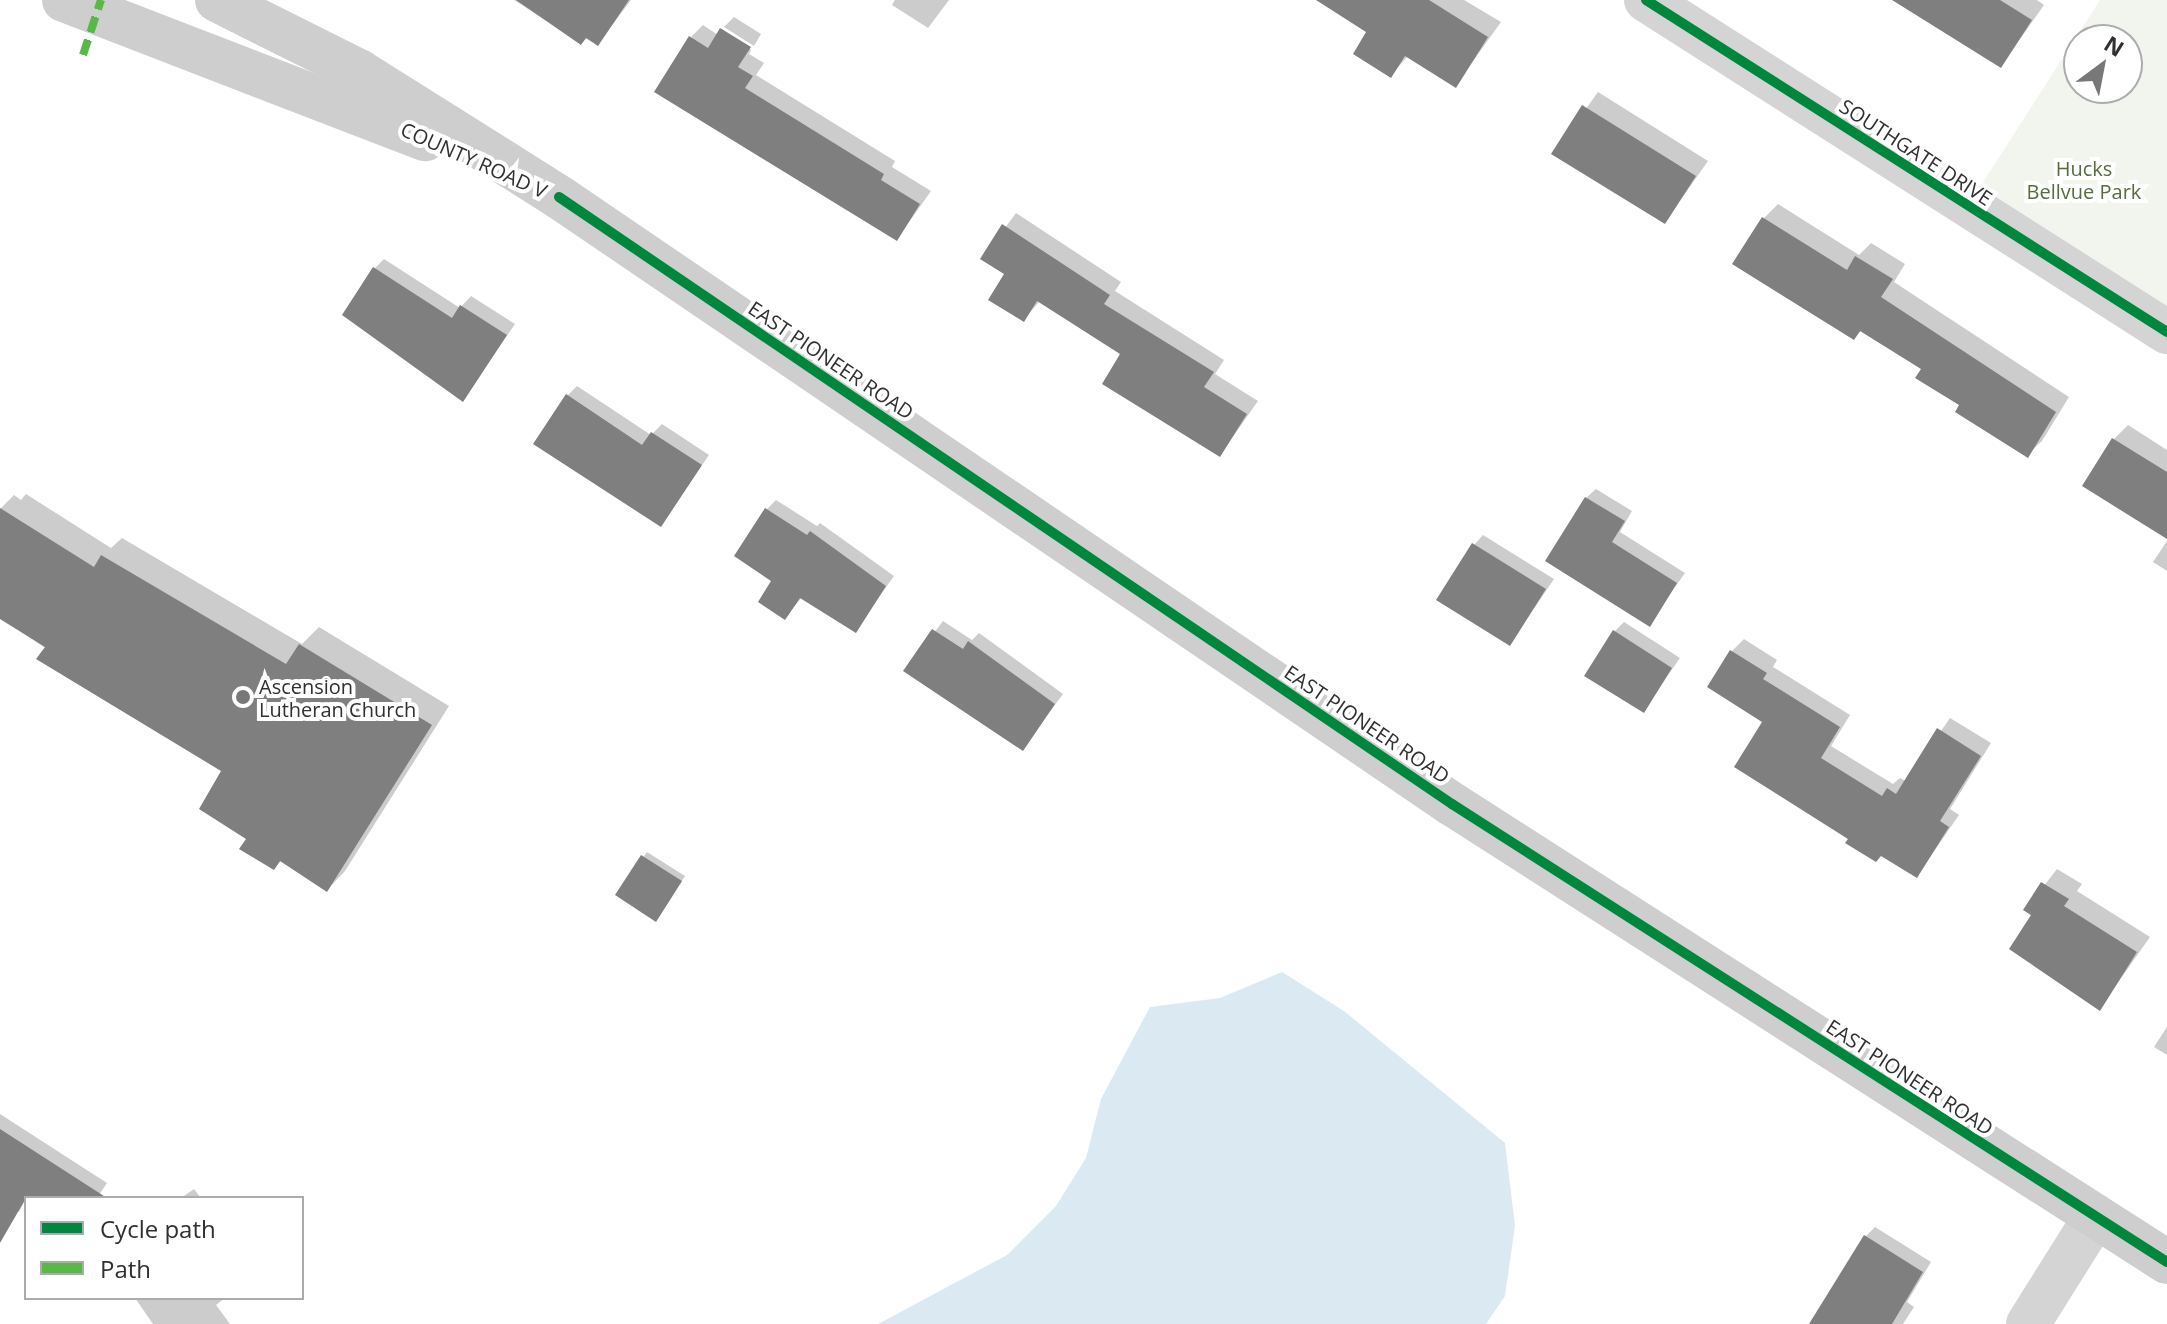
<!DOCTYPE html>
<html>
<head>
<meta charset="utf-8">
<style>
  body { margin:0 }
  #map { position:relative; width:2167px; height:1324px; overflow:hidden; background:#fff; font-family:"Open Sans",sans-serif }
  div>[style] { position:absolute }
  .green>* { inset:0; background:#f2f5ed }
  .water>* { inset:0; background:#dbeaf2 }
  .shadow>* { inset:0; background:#0003 }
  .building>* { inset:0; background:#7f7f7f }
  .street>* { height:44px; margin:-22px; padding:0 22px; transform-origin:22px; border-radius:22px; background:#d4d4d4 }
  .secondary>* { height:44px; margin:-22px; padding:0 22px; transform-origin:22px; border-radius:22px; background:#cecece }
  .quiet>* { height:8px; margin-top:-4px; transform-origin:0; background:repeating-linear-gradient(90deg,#58b947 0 16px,transparent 0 24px) }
  .cycleway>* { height:10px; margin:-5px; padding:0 5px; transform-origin:5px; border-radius:5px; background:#00873e }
  .dots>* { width:22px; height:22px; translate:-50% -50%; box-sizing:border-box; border:4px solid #fff; border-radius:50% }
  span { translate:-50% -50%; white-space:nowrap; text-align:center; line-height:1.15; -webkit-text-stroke:8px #fff; paint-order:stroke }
  .street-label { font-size:20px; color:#303030 }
  .park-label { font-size:20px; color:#556c3e }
  .poi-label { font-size:20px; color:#303030 }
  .left { translate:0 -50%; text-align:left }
  .legend { position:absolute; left:24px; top:1196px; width:280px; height:104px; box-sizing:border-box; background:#fff; border:2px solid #acacac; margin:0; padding:10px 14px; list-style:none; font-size:24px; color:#303030 }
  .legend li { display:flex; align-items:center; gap:16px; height:40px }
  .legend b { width:40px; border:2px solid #acacac }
  .north { position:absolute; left:2063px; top:24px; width:80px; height:80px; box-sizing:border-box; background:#fff; border:2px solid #acacac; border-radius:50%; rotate:32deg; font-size:22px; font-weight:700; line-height:32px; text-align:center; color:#303030 }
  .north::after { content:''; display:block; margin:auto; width:28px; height:36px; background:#787878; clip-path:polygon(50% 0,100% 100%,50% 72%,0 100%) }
</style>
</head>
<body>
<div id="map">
  <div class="green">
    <i style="clip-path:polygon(evenodd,2100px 0,2167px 0,2167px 332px,1967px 207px,2100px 0,2079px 40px,2127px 40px,2127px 88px,2079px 88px,2079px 40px)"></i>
  </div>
  <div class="water">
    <i style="clip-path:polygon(1282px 972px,1344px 1011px,1505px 1143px,1515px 1226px,1505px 1296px,1486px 1324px,878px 1324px,1007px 1255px,1056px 1206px,1086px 1158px,1101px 1099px,1150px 1007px,1220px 998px)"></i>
  </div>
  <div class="shadow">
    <i style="clip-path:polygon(514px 0,631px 0,598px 44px,587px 37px,581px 43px)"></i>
    <i style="clip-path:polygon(895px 0,949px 0,928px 28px,892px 5px)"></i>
    <i style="clip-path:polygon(1319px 0,1464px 0,1501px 22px,1456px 85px,1408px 56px,1391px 75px,1369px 31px)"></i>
    <i style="clip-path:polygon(1896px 0,2037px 0,2044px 5px,2001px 66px)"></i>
    <i style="clip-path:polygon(734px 17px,761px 34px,754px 46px,724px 27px)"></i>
    <i style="clip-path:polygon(703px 25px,718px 35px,722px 29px,751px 50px,749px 54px,764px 63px,756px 75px,895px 161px,892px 167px,931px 191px,897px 239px,691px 37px)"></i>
    <i style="clip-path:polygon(1598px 92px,1708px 161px,1665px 222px,1554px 153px)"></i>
    <i style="clip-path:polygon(1778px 204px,1859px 255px,1871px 243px,1905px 264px,1894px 282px,2069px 397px,2042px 441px,2027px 455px,1924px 368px,1862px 330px,1854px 338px,1764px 218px)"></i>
    <i style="clip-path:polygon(1016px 213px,1121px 282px,1115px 291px,1224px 360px,1215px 374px,1258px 401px,1220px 455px,1123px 353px,1040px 301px,1023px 320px,1007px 273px,983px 258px)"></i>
    <i style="clip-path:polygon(384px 259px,460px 308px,471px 296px,515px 324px,463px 400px,374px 269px)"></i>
    <i style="clip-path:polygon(577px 386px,651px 435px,662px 424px,709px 455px,661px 525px,567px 396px)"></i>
    <i style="clip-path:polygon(2128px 425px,2167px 450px,2167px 537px,2114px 439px)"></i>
    <i style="clip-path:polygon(1596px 489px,1632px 511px,1620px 532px,1685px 573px,1649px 624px,1586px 498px)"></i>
    <i style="clip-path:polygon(26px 494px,111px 548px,122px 538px,302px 644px,319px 627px,449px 706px,345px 871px,327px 890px,282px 860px,274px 868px,249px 838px,223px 770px,0 617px,0 509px,14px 495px,21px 500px)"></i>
    <i style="clip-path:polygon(776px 500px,817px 526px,820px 523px,894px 576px,855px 631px,802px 597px,785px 618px,774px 580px,766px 510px)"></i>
    <i style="clip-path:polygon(1483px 535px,1554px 579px,1510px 644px,1474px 545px)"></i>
    <i style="clip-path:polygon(2167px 541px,2167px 571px,2153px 562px)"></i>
    <i style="clip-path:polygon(943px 621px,972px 640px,979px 633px,1063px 694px,1023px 748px,906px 670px)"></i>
    <i style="clip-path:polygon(1624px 622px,1680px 658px,1643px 711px,1614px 632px)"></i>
    <i style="clip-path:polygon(1744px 639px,1777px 660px,1773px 667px,1850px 715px,1831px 746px,1893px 784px,1900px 778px,1906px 781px,1950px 718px,1991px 743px,1950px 809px,1959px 815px,1917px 876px,1851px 838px,1765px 721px,1732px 651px)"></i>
    <i style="clip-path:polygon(647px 852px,685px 876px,660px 915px,617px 894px)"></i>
    <i style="clip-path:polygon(2057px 869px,2082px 884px,2077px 891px,2150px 937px,2100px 1008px,2026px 909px)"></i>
    <i style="clip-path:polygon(2167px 1027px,2167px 1055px,2154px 1047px)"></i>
    <i style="clip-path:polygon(0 1114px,107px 1183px,97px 1198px,26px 1198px,19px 1212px,0 1200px)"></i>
    <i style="clip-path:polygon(194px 1189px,201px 1198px,181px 1198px)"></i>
    <i style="clip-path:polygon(1875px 1227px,1931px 1262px,1907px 1302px,1914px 1307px,1903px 1324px,1832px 1324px,1866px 1236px)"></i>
    <i style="clip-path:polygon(135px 1298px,225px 1298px,216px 1305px,230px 1324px,153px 1324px)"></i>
  </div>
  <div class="building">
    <i style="clip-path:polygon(516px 0,629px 0,598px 46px,586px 38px,581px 45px)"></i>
    <i style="clip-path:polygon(1316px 0,1429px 0,1488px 37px,1456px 88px,1405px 56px,1391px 78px,1353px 54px,1366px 32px)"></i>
    <i style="clip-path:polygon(1892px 0,2000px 0,2032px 20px,2001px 68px)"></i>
    <i style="clip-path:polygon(720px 28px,751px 47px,738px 67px,753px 76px,745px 88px,884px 174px,881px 180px,920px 204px,897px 241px,654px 92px,689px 36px,708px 48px)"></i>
    <i style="clip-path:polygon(1582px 105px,1696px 176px,1665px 224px,1551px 154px)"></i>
    <i style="clip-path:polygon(1762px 217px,1847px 270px,1855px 256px,1893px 279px,1881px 297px,2056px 412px,2028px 458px,1955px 412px,1959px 405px,1915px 378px,1921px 369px,1860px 331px,1854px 340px,1732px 264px)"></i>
    <i style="clip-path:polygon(1002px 224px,1110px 295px,1104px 304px,1214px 372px,1204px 387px,1247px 414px,1220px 457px,1102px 384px,1120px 354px,1037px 301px,1024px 322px,988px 300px,1004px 274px,980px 259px)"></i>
    <i style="clip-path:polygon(373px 267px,452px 318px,460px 305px,507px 335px,463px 402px,342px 315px)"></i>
    <i style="clip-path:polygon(566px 394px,642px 445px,651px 432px,702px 465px,661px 527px,533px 444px)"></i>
    <i style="clip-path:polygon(2112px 438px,2167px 472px,2167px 539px,2082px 486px)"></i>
    <i style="clip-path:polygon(1585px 497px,1625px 521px,1612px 542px,1677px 583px,1650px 627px,1545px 561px)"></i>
    <i style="clip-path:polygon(0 508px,94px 567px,101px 555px,286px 664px,299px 644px,432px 725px,327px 892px,280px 861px,274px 870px,239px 849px,246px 839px,199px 809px,221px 771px,36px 659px,45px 647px,0 619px)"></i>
    <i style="clip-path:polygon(765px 508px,807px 535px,810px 531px,886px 586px,856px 633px,800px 598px,785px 620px,758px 602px,771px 581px,734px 556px)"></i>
    <i style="clip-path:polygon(1472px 543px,1546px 589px,1510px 646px,1436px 600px)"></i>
    <i style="clip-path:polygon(932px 629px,963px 649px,968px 641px,1055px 704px,1023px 751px,903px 671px)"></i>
    <i style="clip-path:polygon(1613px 630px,1672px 668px,1644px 713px,1584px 676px)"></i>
    <i style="clip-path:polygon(1730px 650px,1767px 673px,1763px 679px,1840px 727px,1821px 758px,1882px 796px,1887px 788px,1896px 794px,1937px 728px,1981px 756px,1940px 821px,1949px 827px,1917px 878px,1881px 856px,1876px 862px,1845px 843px,1848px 839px,1734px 767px,1762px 722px,1707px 687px)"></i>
    <i style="clip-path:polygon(641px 855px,682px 881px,656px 922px,615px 895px)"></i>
    <i style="clip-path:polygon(2041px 882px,2069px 899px,2064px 906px,2137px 952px,2100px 1011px,2009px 949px,2031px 915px,2023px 910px)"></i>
    <i style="clip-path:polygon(0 1129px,107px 1198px,26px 1198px,0 1243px)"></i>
    <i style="clip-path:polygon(1864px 1235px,1923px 1272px,1892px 1324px,1809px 1324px)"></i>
  </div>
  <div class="street">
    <i style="left:1646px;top:0;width:618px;rotate:32.51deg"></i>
    <i style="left:2028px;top:1324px;width:126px;rotate:-57.9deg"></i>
  </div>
  <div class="secondary">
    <i style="left:64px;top:0;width:387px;rotate:21.1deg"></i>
    <i style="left:217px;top:0;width:159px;rotate:26.6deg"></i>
    <i style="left:359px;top:71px;width:236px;rotate:32.2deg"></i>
    <i style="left:559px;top:197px;width:1080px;rotate:34.21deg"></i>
    <i style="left:1452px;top:804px;width:849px;rotate:32.64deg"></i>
  </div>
  <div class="quiet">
    <i style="left:83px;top:55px;width:58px;rotate:-71.9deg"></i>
  </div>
  <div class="cycleway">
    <i style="left:1646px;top:0;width:618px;rotate:32.51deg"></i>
    <i style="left:559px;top:197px;width:1080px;rotate:34.21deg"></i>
    <i style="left:1452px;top:804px;width:849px;rotate:32.64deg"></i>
  </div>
  <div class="dots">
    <i style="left:243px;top:697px;background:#787878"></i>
  </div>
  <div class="street-label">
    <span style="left:1916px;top:152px;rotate:33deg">SOUTHGATE DRIVE</span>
    <span style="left:474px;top:160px;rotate:24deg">COUNTY ROAD V</span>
    <span style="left:831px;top:360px;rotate:34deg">EAST PIONEER ROAD</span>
    <span style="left:1367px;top:724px;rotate:34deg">EAST PIONEER ROAD</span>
    <span style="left:1910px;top:1077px;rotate:33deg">EAST PIONEER ROAD</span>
  </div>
  <div class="park-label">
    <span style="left:2084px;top:180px">Hucks<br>Bellvue Park</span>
  </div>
  <div class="poi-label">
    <span class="left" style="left:259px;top:698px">Ascension<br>Lutheran Church</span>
  </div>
  <ul class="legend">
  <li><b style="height:10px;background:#00873e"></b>Cycle path</li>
  <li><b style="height:10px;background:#58b947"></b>Path</li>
  </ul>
  <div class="north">N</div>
</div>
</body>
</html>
